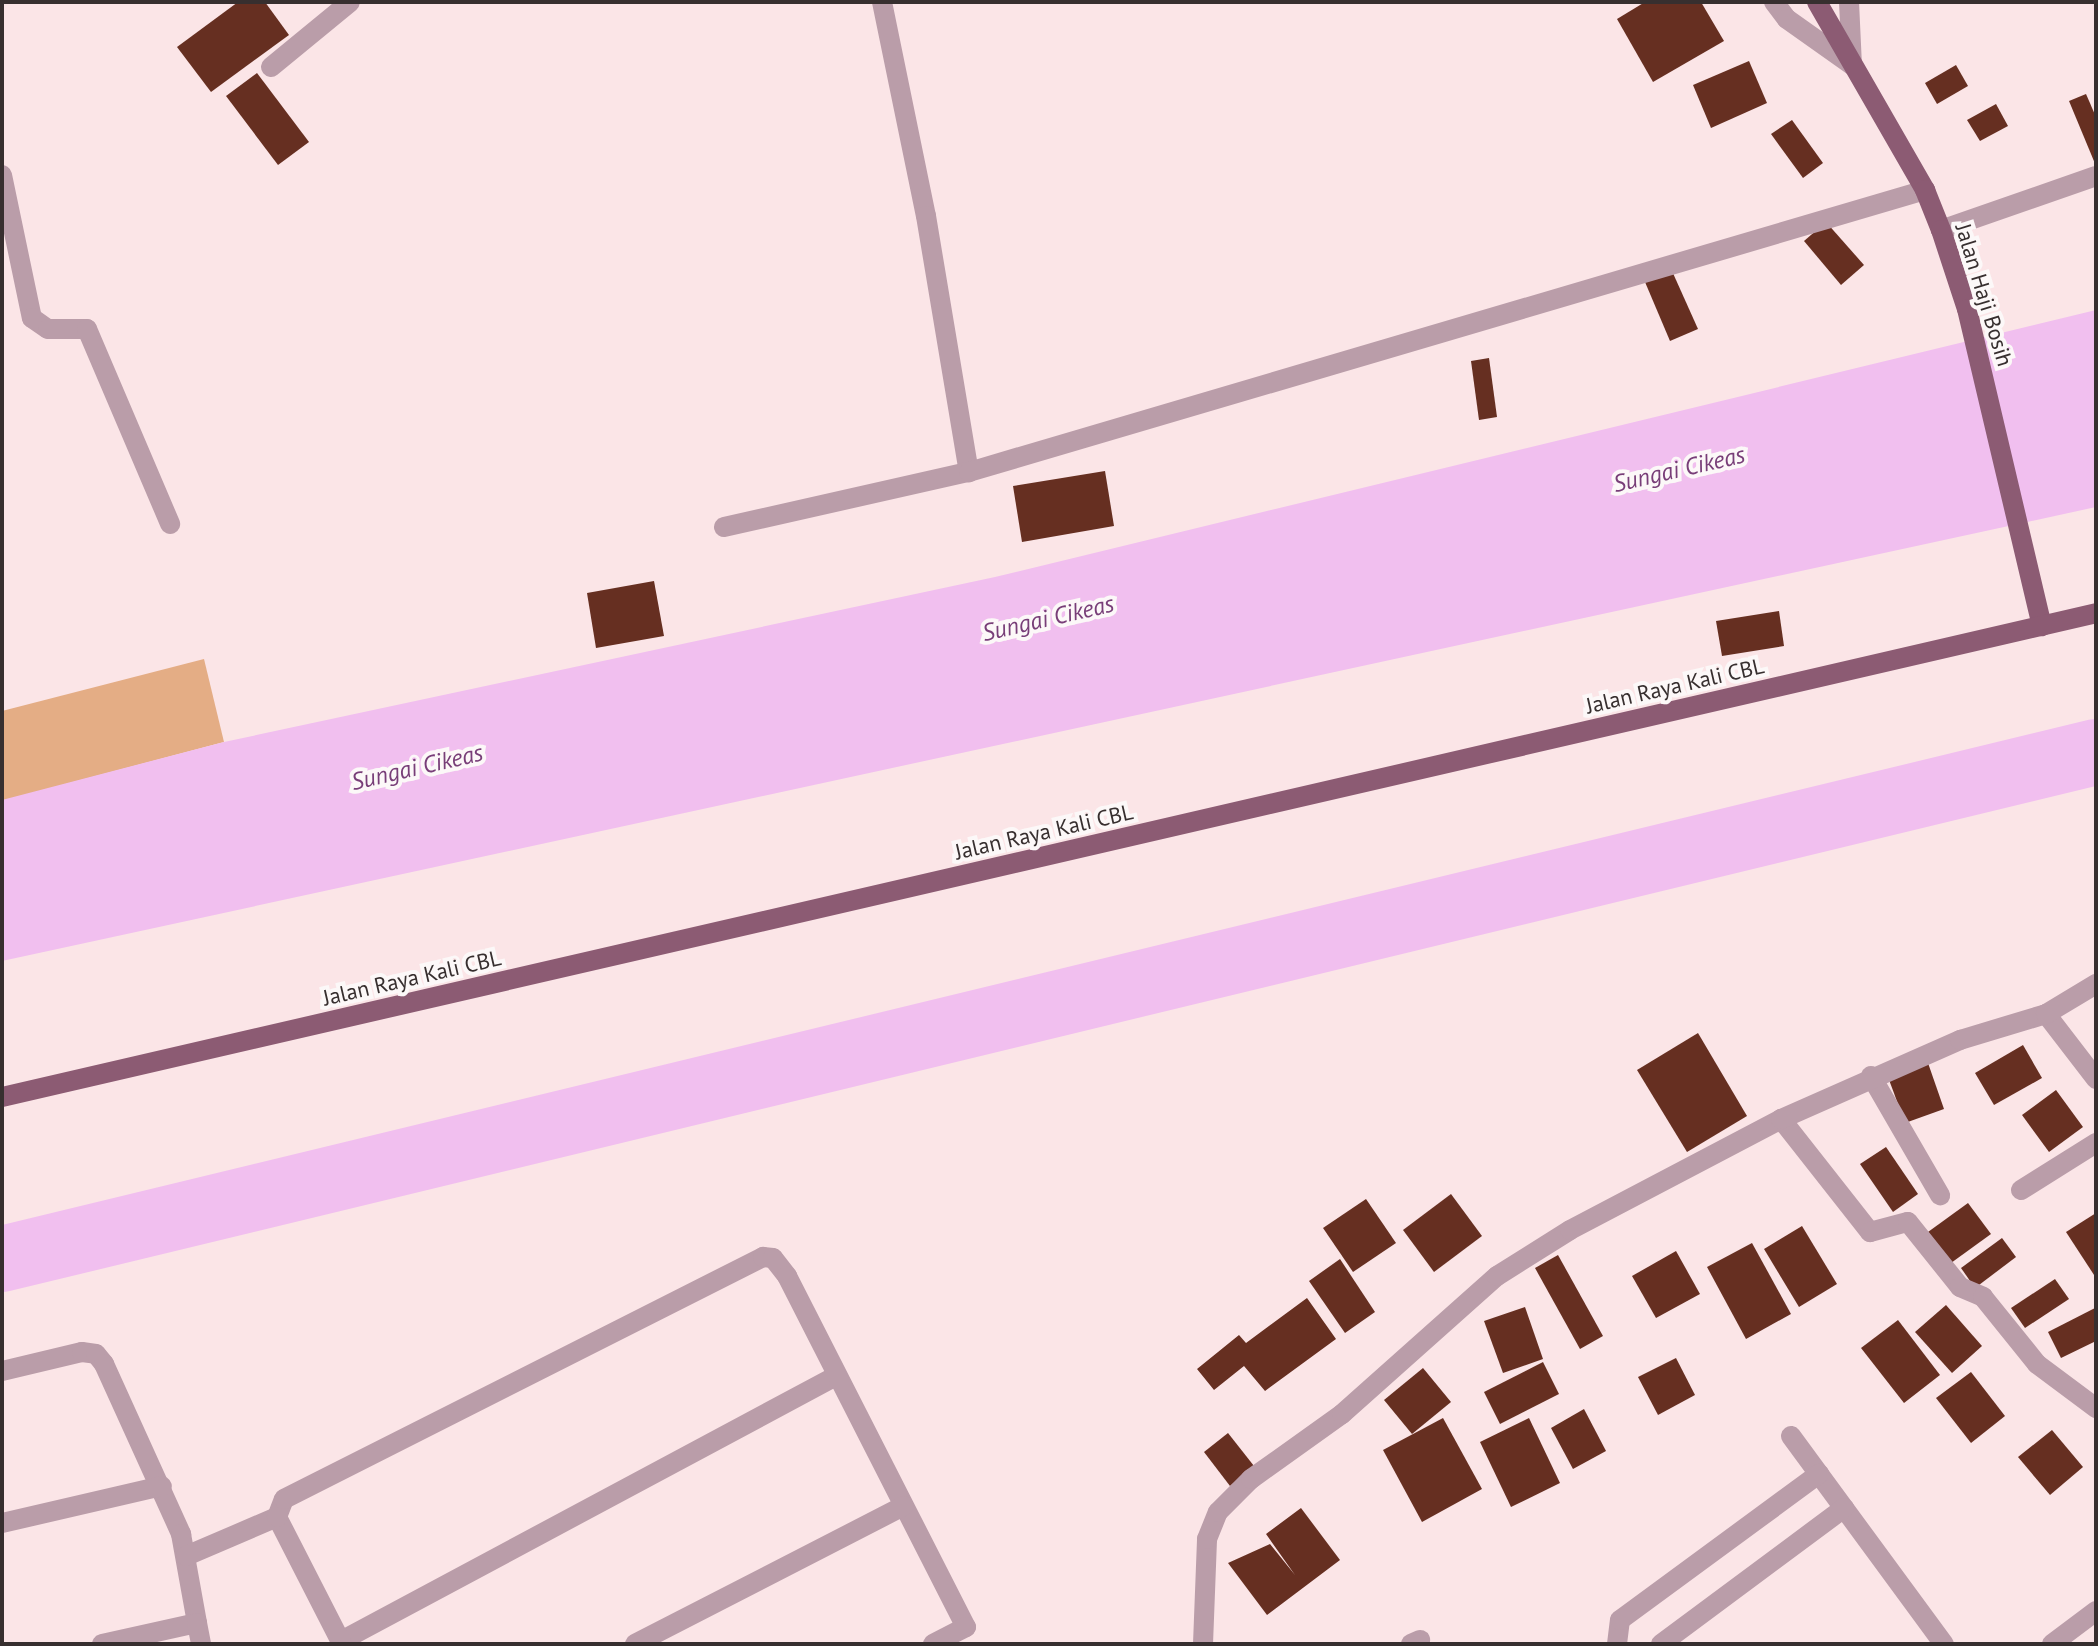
<!DOCTYPE html>
<html>
<head>
<meta charset="utf-8">
<style>
  body { margin:0 }
  #map { position:relative; width:2098px; height:1646px; overflow:hidden; background:#fbe5e7; font-family:"PT Sans",sans-serif }
  div>[style] { position:absolute }
  .forest>* { inset:0; background:#e4ad85 }
  .water>* { inset:0; background:#f1bfef }
  .river>* { height:66px; margin:-33px; padding:0 33px; transform-origin:33px; border-radius:33px; background:#f1bfef }
  .building>* { inset:0; background:#662f21 }
  .minor>* { height:20px; margin:-10px; padding:0 10px; transform-origin:10px; border-radius:10px; background:#ba9da9 }
  .major>* { height:20px; margin:-10px; padding:0 10px; transform-origin:10px; border-radius:10px; background:#8c5b73 }
  span { translate:-50% -50%; white-space:nowrap; text-align:center; line-height:1.15; -webkit-text-stroke:8px #fcf8f8; paint-order:stroke }
  .street-label { font-size:22px; color:#372f2f }
  .water-label { font-size:24px; color:#783e78; font-style:italic }
  .frame { position:absolute; inset:0; border:4px solid #372f2f; pointer-events:none }
</style>
</head>
<body>
<div id="map">
  <div class="forest">
    <i style="clip-path:polygon(204px 659px,224px 742px,2px 801px,2px 711px)"></i>
  </div>
  <div class="water">
    <i style="clip-path:polygon(2096px 310px,2096px 507px,2px 961px,2px 800px,224px 742px,995px 577px)"></i>
  </div>
  <div class="river">
    <i style="left:2px;top:1259px;width:2155px;rotate:-13.61deg"></i>
  </div>
  <div class="building">
    <i style="clip-path:polygon(238px 2px,265px 2px,289px 35px,211px 92px,177px 47px)"></i>
    <i style="clip-path:polygon(1645px 2px,1701px 2px,1724px 41px,1653px 82px,1617px 19px)"></i>
    <i style="clip-path:polygon(1749px 61px,1767px 103px,1711px 128px,1693px 85px)"></i>
    <i style="clip-path:polygon(1956px 65px,1968px 86px,1937px 104px,1925px 83px)"></i>
    <i style="clip-path:polygon(257px 73px,309px 142px,278px 165px,226px 96px)"></i>
    <i style="clip-path:polygon(2086px 94px,2096px 117px,2096px 166px,2069px 101px)"></i>
    <i style="clip-path:polygon(1996px 104px,2008px 126px,1980px 141px,1967px 120px)"></i>
    <i style="clip-path:polygon(1792px 120px,1823px 163px,1803px 178px,1771px 134px)"></i>
    <i style="clip-path:polygon(1826px 222px,1864px 265px,1841px 285px,1804px 241px)"></i>
    <i style="clip-path:polygon(1672px 271px,1698px 329px,1670px 341px,1645px 282px)"></i>
    <i style="clip-path:polygon(1489px 358px,1497px 417px,1479px 420px,1471px 361px)"></i>
    <i style="clip-path:polygon(1105px 471px,1114px 526px,1022px 542px,1013px 486px)"></i>
    <i style="clip-path:polygon(654px 581px,664px 636px,596px 648px,587px 593px)"></i>
    <i style="clip-path:polygon(1779px 611px,1784px 646px,1722px 656px,1716px 621px)"></i>
    <i style="clip-path:polygon(1698px 1033px,1747px 1116px,1687px 1152px,1637px 1070px)"></i>
    <i style="clip-path:polygon(2023px 1045px,2042px 1078px,1994px 1105px,1975px 1073px)"></i>
    <i style="clip-path:polygon(1928px 1063px,1944px 1109px,1905px 1123px,1888px 1077px)"></i>
    <i style="clip-path:polygon(2056px 1090px,2083px 1127px,2049px 1152px,2022px 1115px)"></i>
    <i style="clip-path:polygon(1886px 1147px,1918px 1194px,1893px 1212px,1860px 1164px)"></i>
    <i style="clip-path:polygon(1451px 1194px,1482px 1236px,1434px 1272px,1403px 1230px)"></i>
    <i style="clip-path:polygon(1366px 1199px,1396px 1243px,1353px 1272px,1323px 1228px)"></i>
    <i style="clip-path:polygon(1968px 1203px,1991px 1234px,1951px 1263px,1928px 1232px)"></i>
    <i style="clip-path:polygon(2096px 1213px,2096px 1278px,2066px 1232px)"></i>
    <i style="clip-path:polygon(1802px 1226px,1837px 1284px,1799px 1307px,1764px 1249px)"></i>
    <i style="clip-path:polygon(2002px 1238px,2016px 1257px,1975px 1288px,1961px 1268px)"></i>
    <i style="clip-path:polygon(1752px 1243px,1791px 1314px,1746px 1339px,1707px 1267px)"></i>
    <i style="clip-path:polygon(1676px 1251px,1700px 1294px,1656px 1318px,1632px 1276px)"></i>
    <i style="clip-path:polygon(1558px 1255px,1603px 1336px,1580px 1349px,1535px 1268px)"></i>
    <i style="clip-path:polygon(1340px 1259px,1375px 1312px,1345px 1333px,1309px 1281px)"></i>
    <i style="clip-path:polygon(2055px 1279px,2069px 1299px,2025px 1328px,2011px 1308px)"></i>
    <i style="clip-path:polygon(1307px 1298px,1336px 1339px,1265px 1391px,1244px 1366px,1214px 1390px,1197px 1369px,1239px 1335px,1246px 1343px)"></i>
    <i style="clip-path:polygon(1946px 1305px,1982px 1346px,1952px 1373px,1915px 1332px)"></i>
    <i style="clip-path:polygon(1525px 1307px,1543px 1359px,1503px 1373px,1484px 1321px)"></i>
    <i style="clip-path:polygon(2095px 1308px,2096px 1341px,2061px 1358px,2048px 1332px)"></i>
    <i style="clip-path:polygon(1898px 1320px,1940px 1375px,1904px 1403px,1861px 1348px)"></i>
    <i style="clip-path:polygon(1676px 1358px,1695px 1395px,1658px 1415px,1638px 1377px)"></i>
    <i style="clip-path:polygon(1543px 1362px,1559px 1394px,1500px 1424px,1484px 1392px)"></i>
    <i style="clip-path:polygon(1423px 1368px,1451px 1402px,1412px 1434px,1384px 1400px)"></i>
    <i style="clip-path:polygon(1971px 1372px,2005px 1416px,1971px 1443px,1936px 1398px)"></i>
    <i style="clip-path:polygon(1584px 1409px,1606px 1451px,1573px 1469px,1551px 1428px)"></i>
    <i style="clip-path:polygon(1443px 1418px,1482px 1489px,1422px 1522px,1383px 1450px)"></i>
    <i style="clip-path:polygon(1529px 1418px,1560px 1483px,1511px 1507px,1480px 1442px)"></i>
    <i style="clip-path:polygon(2052px 1430px,2083px 1467px,2050px 1495px,2018px 1457px)"></i>
    <i style="clip-path:polygon(1228px 1433px,1254px 1466px,1230px 1486px,1204px 1452px)"></i>
    <i style="clip-path:polygon(1301px 1508px,1340px 1560px,1267px 1615px,1228px 1563px,1270px 1544px,1295px 1575px,1266px 1534px)"></i>
  </div>
  <div class="minor">
    <i style="left:882px;top:2px;width:218px;rotate:78.4deg"></i>
    <i style="left:926px;top:216px;width:260px;rotate:80.5deg"></i>
    <i style="left:1774px;top:2px;width:21px;rotate:53deg"></i>
    <i style="left:1787px;top:19px;width:80px;rotate:35.3deg"></i>
    <i style="left:1849px;top:2px;width:63px;rotate:87.3deg"></i>
    <i style="left:271px;top:67px;width:102px;rotate:-39.4deg"></i>
    <i style="left:2px;top:175px;width:146px;rotate:78.2deg"></i>
    <i style="left:32px;top:318px;width:19px;rotate:35deg"></i>
    <i style="left:48px;top:329px;width:39px"></i>
    <i style="left:87px;top:329px;width:212px;rotate:66.9deg"></i>
    <i style="left:1941px;top:230px;width:164px;rotate:-19.2deg"></i>
    <i style="left:724px;top:527px;width:251px;rotate:-12.7deg"></i>
    <i style="left:969px;top:472px;width:997px;rotate:-16.43deg"></i>
    <i style="left:2046px;top:1014px;width:82px;rotate:52.4deg"></i>
    <i style="left:1871px;top:1076px;width:138px;rotate:59.9deg"></i>
    <i style="left:1781px;top:1119px;width:144px;rotate:51.8deg"></i>
    <i style="left:1870px;top:1232px;width:39px;rotate:-15deg"></i>
    <i style="left:1908px;top:1222px;width:83px;rotate:51.3deg"></i>
    <i style="left:1960px;top:1287px;width:25px;rotate:23deg"></i>
    <i style="left:1983px;top:1297px;width:86px;rotate:51.1deg"></i>
    <i style="left:2037px;top:1364px;width:74px;rotate:36.7deg"></i>
    <i style="left:2021px;top:1190px;width:89px;rotate:-32.1deg"></i>
    <i style="left:2px;top:1371px;width:82px;rotate:-13.4deg"></i>
    <i style="left:82px;top:1352px;width:14px;rotate:8deg"></i>
    <i style="left:96px;top:1354px;width:13px;rotate:51deg"></i>
    <i style="left:104px;top:1364px;width:187px;rotate:65.6deg"></i>
    <i style="left:181px;top:1534px;width:90px;rotate:79.8deg"></i>
    <i style="left:1791px;top:1436px;width:258px;rotate:53.7deg"></i>
    <i style="left:2px;top:1523px;width:164px;rotate:-13deg"></i>
    <i style="left:186px;top:1556px;width:99px;rotate:-23.2deg"></i>
    <i style="left:341px;top:1641px;width:561px;rotate:-28.16deg"></i>
    <i style="left:102px;top:1644px;width:97px;rotate:-12.5deg"></i>
    <i style="left:197px;top:1623px;width:21px;rotate:79deg"></i>
    <i style="left:342px;top:1644px;width:143px;rotate:-117.1deg"></i>
    <i style="left:277px;top:1517px;width:19px;rotate:-69deg"></i>
    <i style="left:284px;top:1499px;width:537px;rotate:-26.8deg"></i>
    <i style="left:763px;top:1257px;width:10px;rotate:6deg"></i>
    <i style="left:773px;top:1258px;width:23px;rotate:52deg"></i>
    <i style="left:787px;top:1276px;width:394px;rotate:63deg"></i>
    <i style="left:966px;top:1627px;width:37px;rotate:153deg"></i>
    <i style="left:635px;top:1644px;width:302px;rotate:-27.2deg"></i>
    <i style="left:1203px;top:1644px;width:105px;rotate:-87.8deg"></i>
    <i style="left:1207px;top:1539px;width:29px;rotate:-68deg"></i>
    <i style="left:1218px;top:1512px;width:47px;rotate:-45deg"></i>
    <i style="left:1251px;top:1479px;width:112px;rotate:-35.5deg"></i>
    <i style="left:1342px;top:1414px;width:208px;rotate:-41.7deg"></i>
    <i style="left:1497px;top:1276px;width:86px;rotate:-32.2deg"></i>
    <i style="left:1570px;top:1230px;width:238px;rotate:-27.7deg"></i>
    <i style="left:1781px;top:1119px;width:196px;rotate:-23.8deg"></i>
    <i style="left:1960px;top:1040px;width:90px;rotate:-16.8deg"></i>
    <i style="left:2046px;top:1014px;width:58px;rotate:-31deg"></i>
    <i style="left:1411px;top:1644px;width:10px;rotate:-24deg"></i>
    <i style="left:1617px;top:1644px;width:24px;rotate:-83deg"></i>
    <i style="left:1620px;top:1620px;width:247px;rotate:-36.3deg"></i>
    <i style="left:1661px;top:1644px;width:228px;rotate:-36.6deg"></i>
    <i style="left:2052px;top:1644px;width:55px;rotate:-36.9deg"></i>
  </div>
  <div class="major">
    <i style="left:1817px;top:2px;width:217px;rotate:60.1deg"></i>
    <i style="left:1925px;top:190px;width:43px;rotate:68.2deg"></i>
    <i style="left:1941px;top:230px;width:83px;rotate:71.8deg"></i>
    <i style="left:1967px;top:309px;width:326px;rotate:76.7deg"></i>
    <i style="left:2px;top:1097px;width:2149px;rotate:-13.01deg"></i>
  </div>
  <div class="street-label">
    <span style="left:1984px;top:295px;rotate:73deg">Jalan Haji Bosih</span>
    <span style="left:1675px;top:686px;rotate:-13deg">Jalan Raya Kali CBL</span>
    <span style="left:1044px;top:832px;rotate:-13deg">Jalan Raya Kali CBL</span>
    <span style="left:412px;top:978px;rotate:-13deg">Jalan Raya Kali CBL</span>
  </div>
  <div class="water-label">
    <span style="left:1679px;top:469px;rotate:-13deg">Sungai Cikeas</span>
    <span style="left:1048px;top:618px;rotate:-13deg">Sungai Cikeas</span>
    <span style="left:417px;top:767px;rotate:-13deg">Sungai Cikeas</span>
  </div>
  <div class="frame"></div>
</div>
</body>
</html>
